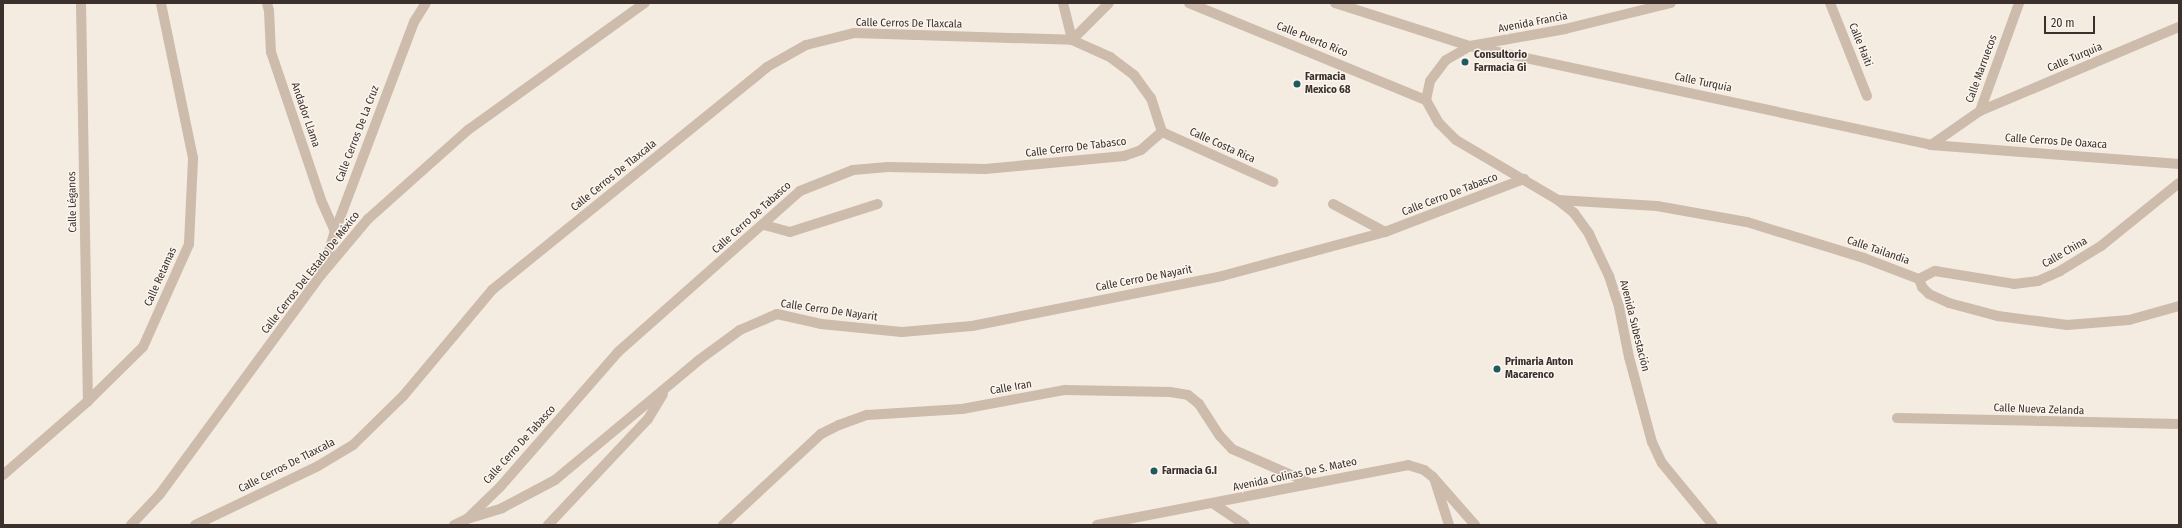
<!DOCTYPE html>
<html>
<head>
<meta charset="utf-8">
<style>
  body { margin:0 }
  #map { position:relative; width:2182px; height:528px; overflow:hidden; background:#f4ebe1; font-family:"Fira Sans Condensed",sans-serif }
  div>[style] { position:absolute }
  .minor>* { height:10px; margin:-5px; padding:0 5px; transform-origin:5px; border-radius:5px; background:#cdbbac }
  .dots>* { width:11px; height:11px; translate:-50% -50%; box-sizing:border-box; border:2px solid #fbf5ee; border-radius:50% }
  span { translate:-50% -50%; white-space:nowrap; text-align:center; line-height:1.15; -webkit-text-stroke:3px #fbf5ee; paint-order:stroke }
  .street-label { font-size:11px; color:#3b302b }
  .poi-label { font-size:11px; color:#3b302b; font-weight:700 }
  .left { translate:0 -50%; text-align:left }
  .frame { position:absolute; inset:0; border:4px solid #3b302b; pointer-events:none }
  .scale { position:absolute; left:2044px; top:16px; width:51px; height:18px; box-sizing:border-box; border:2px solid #3b302b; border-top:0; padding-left:5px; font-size:12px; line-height:14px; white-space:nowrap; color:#3b302b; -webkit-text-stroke:3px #fbf5ee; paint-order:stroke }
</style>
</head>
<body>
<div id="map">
  <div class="minor">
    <i style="left:81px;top:3px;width:398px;rotate:89deg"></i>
    <i style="left:267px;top:3px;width:8px;rotate:76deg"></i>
    <i style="left:269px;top:11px;width:41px;rotate:87.2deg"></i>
    <i style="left:271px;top:52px;width:156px;rotate:71.3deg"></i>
    <i style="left:321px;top:200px;width:34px;rotate:66deg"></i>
    <i style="left:1063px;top:3px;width:38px;rotate:76deg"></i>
    <i style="left:1072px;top:40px;width:42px;rotate:24.1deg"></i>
    <i style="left:1110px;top:57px;width:30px;rotate:37deg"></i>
    <i style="left:1134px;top:75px;width:29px;rotate:54deg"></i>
    <i style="left:1151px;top:98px;width:36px;rotate:72deg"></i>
    <i style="left:1189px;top:3px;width:256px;rotate:22.3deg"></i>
    <i style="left:1335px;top:3px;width:142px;rotate:17.7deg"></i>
    <i style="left:1470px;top:46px;width:472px;rotate:12.1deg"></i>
    <i style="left:1931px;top:145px;width:249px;rotate:4.4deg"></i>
    <i style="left:1830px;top:3px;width:100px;rotate:68.3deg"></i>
    <i style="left:1426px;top:100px;width:26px;rotate:61deg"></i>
    <i style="left:1439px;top:123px;width:24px;rotate:45deg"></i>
    <i style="left:1456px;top:140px;width:118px;rotate:30.5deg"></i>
    <i style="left:1558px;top:200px;width:21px;rotate:39deg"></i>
    <i style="left:1574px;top:213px;width:26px;rotate:54deg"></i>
    <i style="left:1589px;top:234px;width:47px;rotate:64.5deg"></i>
    <i style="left:1609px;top:276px;width:33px;rotate:72deg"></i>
    <i style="left:1619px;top:307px;width:51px;rotate:78.7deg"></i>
    <i style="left:1629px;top:357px;width:88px;rotate:74.9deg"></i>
    <i style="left:1652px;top:442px;width:23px;rotate:65deg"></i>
    <i style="left:1662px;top:463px;width:80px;rotate:50.6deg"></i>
    <i style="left:1426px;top:100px;width:19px;rotate:-78deg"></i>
    <i style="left:1430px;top:81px;width:26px;rotate:-53deg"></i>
    <i style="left:1446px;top:60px;width:28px;rotate:-30deg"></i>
    <i style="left:1470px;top:46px;width:97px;rotate:-10.1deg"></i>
    <i style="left:1565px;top:29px;width:109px;rotate:-13.8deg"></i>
    <i style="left:1980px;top:111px;width:216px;rotate:-22.9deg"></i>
    <i style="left:1162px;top:132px;width:122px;rotate:24.2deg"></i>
    <i style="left:1931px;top:145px;width:60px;rotate:-34.8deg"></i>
    <i style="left:1980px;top:111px;width:115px;rotate:-70.1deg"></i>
    <i style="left:1558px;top:200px;width:99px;rotate:3.5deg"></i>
    <i style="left:1657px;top:206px;width:91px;rotate:10.1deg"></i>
    <i style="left:1747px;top:222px;width:122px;rotate:17.1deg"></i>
    <i style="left:1864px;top:258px;width:59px;rotate:20.9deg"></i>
    <i style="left:1333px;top:204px;width:59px;rotate:28.3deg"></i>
    <i style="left:764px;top:225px;width:27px;rotate:15deg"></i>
    <i style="left:790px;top:232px;width:92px;rotate:-17.7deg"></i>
    <i style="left:323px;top:270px;width:41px;rotate:-72.9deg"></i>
    <i style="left:335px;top:231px;width:223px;rotate:-69.3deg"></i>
    <i style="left:414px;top:22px;width:22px;rotate:-58deg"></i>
    <i style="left:1919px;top:279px;width:18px;rotate:-27deg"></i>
    <i style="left:1935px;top:271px;width:80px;rotate:9.3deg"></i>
    <i style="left:2014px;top:284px;width:24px;rotate:-7deg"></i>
    <i style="left:2038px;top:281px;width:24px;rotate:-24deg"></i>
    <i style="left:2060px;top:271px;width:48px;rotate:-31.4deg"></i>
    <i style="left:2101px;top:246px;width:100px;rotate:-38.9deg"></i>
    <i style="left:1919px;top:279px;width:9px;rotate:69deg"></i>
    <i style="left:1922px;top:287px;width:10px;rotate:45deg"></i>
    <i style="left:1929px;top:294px;width:22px;rotate:24deg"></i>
    <i style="left:1949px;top:303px;width:51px;rotate:14.9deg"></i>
    <i style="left:1998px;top:316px;width:70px;rotate:7.4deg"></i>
    <i style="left:2067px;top:325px;width:62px;rotate:-4.6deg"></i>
    <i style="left:2129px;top:320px;width:52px;rotate:-15.6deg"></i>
    <i style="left:1897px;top:418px;width:282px;rotate:1.2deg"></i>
    <i style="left:3px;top:475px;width:113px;rotate:-41deg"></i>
    <i style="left:88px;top:401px;width:77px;rotate:-44.5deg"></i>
    <i style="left:143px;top:347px;width:113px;rotate:-65.9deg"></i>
    <i style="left:189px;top:244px;width:86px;rotate:-87.3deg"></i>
    <i style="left:193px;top:158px;width:158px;rotate:-101.7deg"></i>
    <i style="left:1435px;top:481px;width:46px;rotate:72.3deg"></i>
    <i style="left:1214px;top:504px;width:37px;rotate:34deg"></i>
    <i style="left:467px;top:519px;width:37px;rotate:-17deg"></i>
    <i style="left:502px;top:508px;width:60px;rotate:-27.8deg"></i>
    <i style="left:555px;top:480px;width:187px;rotate:-39.8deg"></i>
    <i style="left:699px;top:360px;width:51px;rotate:-36.2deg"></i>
    <i style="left:740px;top:330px;width:40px;rotate:-23.4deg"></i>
    <i style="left:777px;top:314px;width:45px;rotate:12.8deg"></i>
    <i style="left:821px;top:324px;width:81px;rotate:5.6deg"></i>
    <i style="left:902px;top:332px;width:70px;rotate:-4.9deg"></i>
    <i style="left:972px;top:326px;width:255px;rotate:-11.3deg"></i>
    <i style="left:1222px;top:276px;width:169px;rotate:-15.1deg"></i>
    <i style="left:1385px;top:232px;width:149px;rotate:-20.9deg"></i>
    <i style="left:131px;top:525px;width:42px;rotate:-46.9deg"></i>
    <i style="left:160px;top:494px;width:272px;rotate:-53.7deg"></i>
    <i style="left:321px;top:275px;width:73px;rotate:-50deg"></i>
    <i style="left:368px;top:219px;width:134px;rotate:-41.7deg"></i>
    <i style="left:468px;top:130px;width:218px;rotate:-35.7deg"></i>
    <i style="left:195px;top:525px;width:136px;rotate:-25.6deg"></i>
    <i style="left:318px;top:466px;width:41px;rotate:-31deg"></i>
    <i style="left:353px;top:445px;width:71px;rotate:-44.4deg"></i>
    <i style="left:404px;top:395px;width:137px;rotate:-50deg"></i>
    <i style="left:492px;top:290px;width:354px;rotate:-39deg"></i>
    <i style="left:767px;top:67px;width:45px;rotate:-29.4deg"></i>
    <i style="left:806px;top:45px;width:49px;rotate:-14deg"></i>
    <i style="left:854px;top:33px;width:218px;rotate:1.8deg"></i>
    <i style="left:1072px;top:40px;width:52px;rotate:-45deg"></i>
    <i style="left:454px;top:525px;width:14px;rotate:-25deg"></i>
    <i style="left:467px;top:519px;width:46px;rotate:-44.1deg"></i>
    <i style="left:500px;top:487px;width:179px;rotate:-48.8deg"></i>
    <i style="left:618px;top:352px;width:243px;rotate:-41.5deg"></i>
    <i style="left:800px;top:191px;width:57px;rotate:-21.6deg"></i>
    <i style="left:853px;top:170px;width:35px;rotate:-5deg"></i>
    <i style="left:888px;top:167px;width:97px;rotate:1.2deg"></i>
    <i style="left:985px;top:169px;width:140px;rotate:-5.3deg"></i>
    <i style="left:1124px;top:156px;width:18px;rotate:-19deg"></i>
    <i style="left:1141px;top:150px;width:28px;rotate:-41deg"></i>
    <i style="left:548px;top:525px;width:146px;rotate:-46.7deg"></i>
    <i style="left:648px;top:419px;width:29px;rotate:-59deg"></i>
    <i style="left:723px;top:525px;width:134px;rotate:-42.9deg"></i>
    <i style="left:821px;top:434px;width:20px;rotate:-27deg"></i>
    <i style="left:839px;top:425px;width:30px;rotate:-20deg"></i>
    <i style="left:867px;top:415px;width:95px;rotate:-3.6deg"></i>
    <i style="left:962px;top:409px;width:105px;rotate:-10.5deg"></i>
    <i style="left:1065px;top:390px;width:105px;rotate:1.1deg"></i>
    <i style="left:1170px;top:392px;width:18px;rotate:9deg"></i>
    <i style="left:1188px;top:395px;width:14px;rotate:39deg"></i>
    <i style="left:1199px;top:404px;width:38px;rotate:57deg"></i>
    <i style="left:1220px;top:436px;width:18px;rotate:47deg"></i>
    <i style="left:1232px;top:449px;width:85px;rotate:23.6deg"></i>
    <i style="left:1097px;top:525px;width:317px;rotate:-10.9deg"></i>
    <i style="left:1408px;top:465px;width:17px;rotate:17deg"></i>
    <i style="left:1424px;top:470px;width:11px;rotate:38deg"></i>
    <i style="left:1433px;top:477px;width:64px;rotate:48.8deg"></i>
  </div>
  <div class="dots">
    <i style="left:1465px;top:62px;background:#1f5a5e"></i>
    <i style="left:1297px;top:84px;background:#1f5a5e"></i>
    <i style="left:1497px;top:369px;background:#1f5a5e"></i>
    <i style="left:1154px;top:471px;background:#1f5a5e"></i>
  </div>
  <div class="street-label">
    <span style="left:1533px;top:23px;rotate:-11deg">Avenida Francia</span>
    <span style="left:909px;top:24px;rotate:1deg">Calle Cerros De Tlaxcala</span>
    <span style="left:1312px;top:40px;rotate:22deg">Calle Puerto Rico</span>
    <span style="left:1860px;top:45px;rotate:68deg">Calle Haiti</span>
    <span style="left:2075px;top:58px;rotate:-23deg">Calle Turquia</span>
    <span style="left:1982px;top:69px;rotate:-70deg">Calle Marruecos</span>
    <span style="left:1703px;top:83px;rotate:12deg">Calle Turquia</span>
    <span style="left:305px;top:115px;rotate:71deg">Andador Llama</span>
    <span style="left:358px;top:134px;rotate:-69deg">Calle Cerros De La Cruz</span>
    <span style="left:2056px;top:142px;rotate:4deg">Calle Cerros De Oaxaca</span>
    <span style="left:1222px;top:146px;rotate:24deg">Calle Costa Rica</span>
    <span style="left:1076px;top:148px;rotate:-7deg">Calle Cerro De Tabasco</span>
    <span style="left:614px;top:176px;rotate:-39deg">Calle Cerros De Tlaxcala</span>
    <span style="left:1450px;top:195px;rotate:-21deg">Calle Cerro De Tabasco</span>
    <span style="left:73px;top:202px;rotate:-91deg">Calle Léganos</span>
    <span style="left:752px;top:218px;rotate:-42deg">Calle Cerro De Tabasco</span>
    <span style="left:1878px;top:251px;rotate:19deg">Calle Tailandia</span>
    <span style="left:2065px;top:253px;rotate:-30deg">Calle China</span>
    <span style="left:311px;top:273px;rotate:-52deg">Calle Cerros Del Estado De México</span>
    <span style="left:161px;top:277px;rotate:-66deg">Calle Retamas</span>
    <span style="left:1144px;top:279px;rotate:-11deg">Calle Cerro De Nayarit</span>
    <span style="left:829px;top:311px;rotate:8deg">Calle Cerro De Nayarit</span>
    <span style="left:1634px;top:326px;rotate:76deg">Avenida Subestación</span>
    <span style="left:1011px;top:388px;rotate:-10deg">Calle Iran</span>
    <span style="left:2039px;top:410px;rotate:2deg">Calle Nueva Zelanda</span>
    <span style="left:520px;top:445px;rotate:-48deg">Calle Cerro De Tabasco</span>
    <span style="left:287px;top:466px;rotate:-27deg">Calle Cerros De Tlaxcala</span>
    <span style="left:1295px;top:475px;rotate:-12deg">Avenida Colinas De S. Mateo</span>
  </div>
  <div class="poi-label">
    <span class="left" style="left:1474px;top:62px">Consultorio<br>Farmacia Gi</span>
    <span class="left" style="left:1305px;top:84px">Farmacia<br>Mexico 68</span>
    <span class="left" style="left:1505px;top:369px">Primaria Anton<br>Macarenco</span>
    <span class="left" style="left:1162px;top:471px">Farmacia G.I</span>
  </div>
  <div class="frame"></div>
  <div class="scale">20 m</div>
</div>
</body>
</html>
